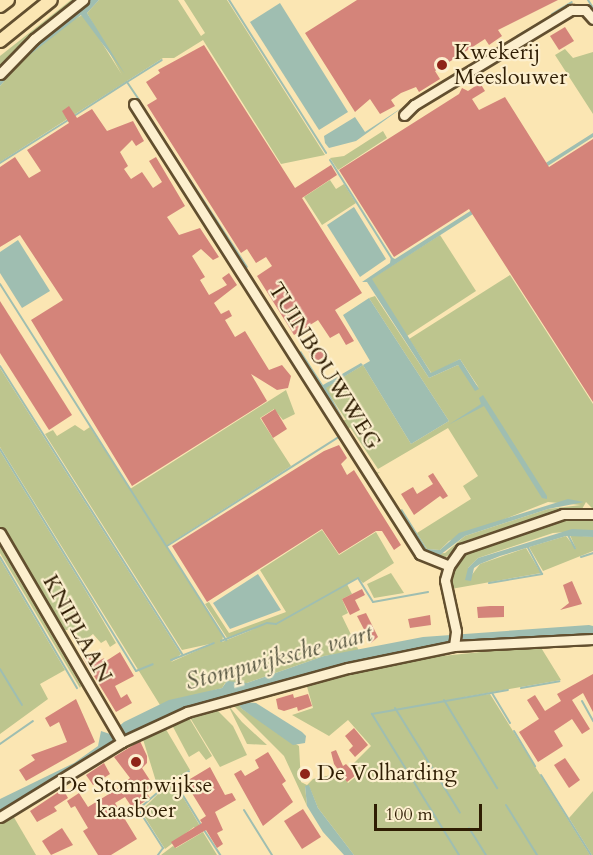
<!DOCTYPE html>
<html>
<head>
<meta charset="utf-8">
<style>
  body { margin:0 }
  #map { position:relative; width:593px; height:855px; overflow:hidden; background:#fbe6b3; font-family:Cardo,serif }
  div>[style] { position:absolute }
  .green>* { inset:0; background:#bdc58e }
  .water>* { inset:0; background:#9fbeb1 }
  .stream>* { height:2px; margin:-1px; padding:0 1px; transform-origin:1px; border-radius:1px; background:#9fbeb1 }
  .building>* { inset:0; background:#d4847a }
  .roads { filter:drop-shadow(2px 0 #624f2f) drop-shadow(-2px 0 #624f2f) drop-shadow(0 2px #624f2f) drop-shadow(0 -2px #624f2f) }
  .minor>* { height:9px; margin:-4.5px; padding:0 4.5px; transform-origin:4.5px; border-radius:4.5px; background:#fcefce }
  .highway>* { height:12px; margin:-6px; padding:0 6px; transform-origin:6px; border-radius:6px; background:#fbe6b3 }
  .dots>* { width:16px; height:16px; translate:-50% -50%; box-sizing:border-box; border:3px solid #fcefce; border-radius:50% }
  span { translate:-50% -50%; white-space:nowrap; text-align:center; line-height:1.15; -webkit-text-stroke:4.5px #fcefce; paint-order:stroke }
  .poi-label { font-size:22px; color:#2f1d03 }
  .left { translate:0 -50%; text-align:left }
  .street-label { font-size:22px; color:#2f1d03 }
  .water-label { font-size:24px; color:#565540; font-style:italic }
  .scale { position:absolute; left:374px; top:804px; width:108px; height:27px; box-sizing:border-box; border:3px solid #2f1d03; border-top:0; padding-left:8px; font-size:18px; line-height:21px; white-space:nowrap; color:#2f1d03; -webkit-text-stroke:4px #fcefce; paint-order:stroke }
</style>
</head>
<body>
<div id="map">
  <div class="green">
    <i style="clip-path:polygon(71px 0,81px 0,0 71px,0 56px)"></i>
    <i style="clip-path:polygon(99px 0,178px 0,201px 36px,205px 33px,184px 0,227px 0,325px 155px,281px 164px,203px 40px,174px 58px,163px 58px,0 162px,0 86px,22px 61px,68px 23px,84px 14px,122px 75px,87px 13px)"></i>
    <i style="clip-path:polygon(565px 49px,573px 58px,593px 52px,593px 114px,555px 55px)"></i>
    <i style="clip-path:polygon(383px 131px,387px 138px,338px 170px,330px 158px,344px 156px)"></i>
    <i style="clip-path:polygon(330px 180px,336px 189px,344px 184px,356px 203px,322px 225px,304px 197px)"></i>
    <i style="clip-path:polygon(440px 235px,476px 291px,407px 336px,371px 279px)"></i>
    <i style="clip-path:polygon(510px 275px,593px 404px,593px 509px,586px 502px,582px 509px,546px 514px,468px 540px,442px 560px,430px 554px,445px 553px,465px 536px,548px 509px,581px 505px,548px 502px,449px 541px,440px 550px,427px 549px,417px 533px,471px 499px,463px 486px,478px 476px,448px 428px,378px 469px,350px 427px,348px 431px,375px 473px,380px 472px,374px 476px,297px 355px,297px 350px,342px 420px,346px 420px,325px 388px,363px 365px,411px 444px,449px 421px,369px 298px,375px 296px,429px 378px,458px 365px,479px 388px,460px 359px,432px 374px,409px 339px)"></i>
    <i style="clip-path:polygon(0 368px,181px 654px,171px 662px,214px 643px,182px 650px,45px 434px,53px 430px,57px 436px,75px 425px,84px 431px,90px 427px,130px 489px,286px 390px,295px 414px,283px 420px,274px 409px,260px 418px,291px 466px,166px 546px,223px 636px,222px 642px,254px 629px,227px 638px,205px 604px,209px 602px,229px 633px,286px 612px,260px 570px,322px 530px,339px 555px,376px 532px,394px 563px,363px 583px,358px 578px,347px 584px,352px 594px,342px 599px,348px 613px,342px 616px,359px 651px,324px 656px,247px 683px,225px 683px,222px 688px,160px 705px,0 447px)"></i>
    <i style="clip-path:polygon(0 451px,84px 588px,116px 643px,110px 647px,106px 640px,101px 643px,93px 634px,83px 642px,73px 629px,60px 631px,47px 610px,0 528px)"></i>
    <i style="clip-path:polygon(593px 517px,593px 530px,553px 533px,478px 558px,468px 568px,471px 576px,480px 564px,526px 548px,541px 573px,451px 589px,456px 563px,469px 549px,558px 519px)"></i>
    <i style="clip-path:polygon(570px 535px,593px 537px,593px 551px,543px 571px,529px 547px,566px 536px,576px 549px)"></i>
    <i style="clip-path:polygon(0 547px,81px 686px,80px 688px,0 553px)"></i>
    <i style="clip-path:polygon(0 559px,65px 670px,40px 684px,48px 699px,0 734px)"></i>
    <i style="clip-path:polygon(391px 573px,404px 593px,374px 598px,367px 584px)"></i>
    <i style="clip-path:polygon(540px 646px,561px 680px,459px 698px,490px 694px,590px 855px,354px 855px,318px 808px,309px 786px,305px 786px,307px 806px,284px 756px,234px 706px,238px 702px,242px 709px,299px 746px,301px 782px,307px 785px,313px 779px,340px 773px,348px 783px,358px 775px,352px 765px,371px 746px,348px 720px,329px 736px,292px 715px,313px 708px,306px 683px,394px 661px)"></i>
    <i style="clip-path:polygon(228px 705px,242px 722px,267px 745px,247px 744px)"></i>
    <i style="clip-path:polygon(216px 709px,233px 726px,247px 755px,220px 767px,189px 716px)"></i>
    <i style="clip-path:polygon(188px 716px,212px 756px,206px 760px,199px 751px,189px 757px,172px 725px,172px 722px)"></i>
    <i style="clip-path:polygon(164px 726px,190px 770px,170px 782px,174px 782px,203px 831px,198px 833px,194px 827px,165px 849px,141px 811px,167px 785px,158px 788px,142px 736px)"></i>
    <i style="clip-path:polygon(593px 791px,593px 855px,592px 855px,569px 818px)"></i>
    <i style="clip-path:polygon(12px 814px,36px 855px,0 855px,0 824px)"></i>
    <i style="clip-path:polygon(203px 832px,217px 855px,161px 855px,173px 846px,176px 848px)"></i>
  </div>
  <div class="water">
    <i style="clip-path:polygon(90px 0,99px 0,87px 13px,125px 74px,81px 15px,22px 61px,0 86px,0 80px,25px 54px)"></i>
    <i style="clip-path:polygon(280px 3px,348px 112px,319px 130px,250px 22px)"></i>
    <i style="clip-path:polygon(406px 105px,356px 141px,329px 148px,325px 143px,324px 136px,355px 117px,365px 132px)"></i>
    <i style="clip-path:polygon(145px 109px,248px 267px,246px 269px,145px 111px)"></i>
    <i style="clip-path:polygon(593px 133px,593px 137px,372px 279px,431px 373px,460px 359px,479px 389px,475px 391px,458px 365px,429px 378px,367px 282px,362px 282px,390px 263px,391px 257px,395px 259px)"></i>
    <i style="clip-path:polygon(354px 207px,386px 259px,360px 277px,327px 225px)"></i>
    <i style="clip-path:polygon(18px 240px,50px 291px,22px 308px,0 273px,0 252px)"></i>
    <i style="clip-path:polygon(369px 298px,449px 421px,411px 444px,363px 365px,370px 361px,343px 315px)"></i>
    <i style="clip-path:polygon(301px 351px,323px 385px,361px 363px,363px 365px,326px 388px,344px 420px,298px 353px)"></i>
    <i style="clip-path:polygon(483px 395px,547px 496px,547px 499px,542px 498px,484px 406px,448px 425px,481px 404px,479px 398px)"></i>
    <i style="clip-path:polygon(568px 499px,584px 502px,548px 509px,465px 536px,440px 555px,423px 550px,399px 511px,402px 509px,427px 549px,440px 550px,459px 533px)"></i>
    <i style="clip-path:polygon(572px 529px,593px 530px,593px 537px,566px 536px,500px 556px,480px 564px,474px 568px,471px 581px,465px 580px,468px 568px,478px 558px)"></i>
    <i style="clip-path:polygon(258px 574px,281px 610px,230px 629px,213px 603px)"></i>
    <i style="clip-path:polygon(589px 625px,593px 626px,593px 636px,444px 642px,439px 647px,326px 669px,177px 712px,116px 739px,0 813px,0 799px,74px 763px,98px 746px,101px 731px,110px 734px,124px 722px,169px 700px,222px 688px,227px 681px,247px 683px,324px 656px,423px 637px)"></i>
    <i style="clip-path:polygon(244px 702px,256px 703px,302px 732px,306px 736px,305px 743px,293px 745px,242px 709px,239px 705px)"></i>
    <i style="clip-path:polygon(309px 785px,318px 808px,354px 855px,344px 855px,323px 832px,307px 806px,305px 786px)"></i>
  </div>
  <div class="stream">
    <i style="left:229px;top:0;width:181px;rotate:57.6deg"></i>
    <i style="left:588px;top:0;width:9px;rotate:58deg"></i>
    <i style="left:552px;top:14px;width:23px;rotate:-31deg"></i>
    <i style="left:517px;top:36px;width:22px;rotate:-30deg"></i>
    <i style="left:489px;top:54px;width:23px;rotate:-31deg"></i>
    <i style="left:127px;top:82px;width:41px;rotate:-32.2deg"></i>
    <i style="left:74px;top:116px;width:63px;rotate:-32.7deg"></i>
    <i style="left:127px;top:82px;width:22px;rotate:56deg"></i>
    <i style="left:330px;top:160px;width:117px;rotate:57.9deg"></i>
    <i style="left:0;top:163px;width:83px;rotate:-32.2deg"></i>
    <i style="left:0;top:284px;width:422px;rotate:57.6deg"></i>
    <i style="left:0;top:366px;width:342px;rotate:57.7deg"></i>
    <i style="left:0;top:449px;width:260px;rotate:58.5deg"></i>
    <i style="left:136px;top:671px;width:18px;rotate:-22deg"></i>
    <i style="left:568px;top:535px;width:15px;rotate:62deg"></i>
    <i style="left:167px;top:546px;width:204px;rotate:-32.4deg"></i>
    <i style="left:0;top:557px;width:152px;rotate:59.6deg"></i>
    <i style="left:581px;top:557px;width:13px;rotate:-18deg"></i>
    <i style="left:489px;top:583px;width:54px;rotate:-9.6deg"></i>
    <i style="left:542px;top:574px;width:30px;rotate:-118deg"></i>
    <i style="left:221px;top:641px;width:49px;rotate:-21.4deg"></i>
    <i style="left:267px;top:623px;width:9px;rotate:6deg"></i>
    <i style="left:276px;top:624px;width:94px;rotate:-29.3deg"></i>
    <i style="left:358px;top:578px;width:28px;rotate:58deg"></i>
    <i style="left:373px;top:602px;width:56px;rotate:-10.3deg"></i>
    <i style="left:171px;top:660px;width:46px;rotate:-21.6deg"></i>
    <i style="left:0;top:669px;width:42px;rotate:58.6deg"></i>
    <i style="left:521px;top:688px;width:39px;rotate:-10deg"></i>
    <i style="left:492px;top:693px;width:35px;rotate:59deg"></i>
    <i style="left:444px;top:700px;width:103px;rotate:58.9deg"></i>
    <i style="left:582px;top:701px;width:23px;rotate:61deg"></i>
    <i style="left:395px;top:708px;width:123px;rotate:58.2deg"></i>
    <i style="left:514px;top:731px;width:41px;rotate:59deg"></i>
    <i style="left:0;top:744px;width:40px;rotate:-34.9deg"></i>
    <i style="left:541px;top:775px;width:94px;rotate:58deg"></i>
    <i style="left:171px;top:782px;width:21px;rotate:-31deg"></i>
    <i style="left:176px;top:784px;width:48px;rotate:58.6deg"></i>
    <i style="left:506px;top:805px;width:59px;rotate:58.2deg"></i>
    <i style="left:141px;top:807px;width:33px;rotate:-41deg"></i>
    <i style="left:244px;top:810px;width:53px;rotate:58.1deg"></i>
    <i style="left:140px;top:812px;width:43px;rotate:57.4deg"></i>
    <i style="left:163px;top:848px;width:9px;rotate:126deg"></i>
    <i style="left:469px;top:828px;width:32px;rotate:58deg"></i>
    <i style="left:204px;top:830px;width:30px;rotate:57deg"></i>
    <i style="left:459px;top:855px;width:166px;rotate:-121.7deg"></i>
    <i style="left:372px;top:714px;width:138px;rotate:-10deg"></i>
  </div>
  <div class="building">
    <i style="clip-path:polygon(357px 0,558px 0,498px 30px,502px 36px,489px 45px,485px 39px,435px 71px,440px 79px,419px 92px,416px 87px,401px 93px,391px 100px,395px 106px,380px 114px,370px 99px,355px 112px,305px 33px)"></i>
    <i style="clip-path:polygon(565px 27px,574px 41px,559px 50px,550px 36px)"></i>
    <i style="clip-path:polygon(204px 45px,295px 188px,331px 165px,337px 175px,302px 198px,362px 293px,335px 310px,354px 341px,346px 345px,339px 333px,330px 338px,318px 320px,294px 335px,257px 276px,272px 266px,266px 257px,256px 263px,247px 249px,241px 253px,147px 105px,157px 99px,146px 82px,160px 73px,158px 70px)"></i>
    <i style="clip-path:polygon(480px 83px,485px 91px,472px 99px,479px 110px,505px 97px,549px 167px,593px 139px,593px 402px,469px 209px,394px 257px,339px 170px,459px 94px,462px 88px,468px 91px)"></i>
    <i style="clip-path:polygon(69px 106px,77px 118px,92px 109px,107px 131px,133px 121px,144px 141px,136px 146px,132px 140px,120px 152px,128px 166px,124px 169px,131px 179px,142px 172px,153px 188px,162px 182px,149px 161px,156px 157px,185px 206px,167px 217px,179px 235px,200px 228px,219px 257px,213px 260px,201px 249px,192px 256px,205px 277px,200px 280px,209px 295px,227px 285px,222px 278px,229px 273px,237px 285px,214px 303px,221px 314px,229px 310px,232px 316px,225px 320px,235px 337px,245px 331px,269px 370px,282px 365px,291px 376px,288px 388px,277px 390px,251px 374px,267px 401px,132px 486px,31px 320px,63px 300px,20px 235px,0 247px,0 167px,15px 157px,29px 178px,41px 171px,27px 150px,69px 123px,62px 111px)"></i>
    <i style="clip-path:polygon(0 301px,72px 415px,49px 430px,0 353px)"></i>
    <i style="clip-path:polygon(315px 341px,325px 356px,319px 360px,314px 360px,306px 347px)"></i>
    <i style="clip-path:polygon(275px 409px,287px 429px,273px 438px,261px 418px)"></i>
    <i style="clip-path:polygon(339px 445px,347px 458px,341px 464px,347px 475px,354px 470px,401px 545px,394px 550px,382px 531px,376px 531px,339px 554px,322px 529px,207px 602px,172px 546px,324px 451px)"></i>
    <i style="clip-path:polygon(433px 473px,448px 496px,443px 499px,440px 496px,414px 515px,401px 494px,413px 487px,417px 494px,433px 484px,428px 476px)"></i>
    <i style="clip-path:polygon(572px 581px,582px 604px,560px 610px,569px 603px,563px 585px)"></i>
    <i style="clip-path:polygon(362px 589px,365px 595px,355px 600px,360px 610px,350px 615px,342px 599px)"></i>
    <i style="clip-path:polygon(490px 606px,504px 606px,504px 617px,478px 618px,477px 607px)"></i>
    <i style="clip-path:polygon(366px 613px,378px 637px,371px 643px,357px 616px)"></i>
    <i style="clip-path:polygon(430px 615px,431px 625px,410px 628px,408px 619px)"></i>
    <i style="clip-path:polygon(120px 652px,134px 676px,115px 686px,121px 698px,127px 694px,132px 703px,116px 712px,83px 658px,88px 655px,97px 662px,104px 658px,106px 661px)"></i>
    <i style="clip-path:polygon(593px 674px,593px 712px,583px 693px,572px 700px,590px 729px,582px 734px,572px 719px,554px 731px,563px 746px,538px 762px,519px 732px,539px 719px,527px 700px,535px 695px,545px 711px,561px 701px,557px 694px)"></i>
    <i style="clip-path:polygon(293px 694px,294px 698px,308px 694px,312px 706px,298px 711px,297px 707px,284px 711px,278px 709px,276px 699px)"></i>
    <i style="clip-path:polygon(76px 699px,95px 742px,26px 781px,19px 770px,35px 760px,31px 755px,67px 742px,59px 722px,50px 727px,45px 718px)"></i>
    <i style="clip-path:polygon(354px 728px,368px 745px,355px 757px,349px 750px,353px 746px,345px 736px)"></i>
    <i style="clip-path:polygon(140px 741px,147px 756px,147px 763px,142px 768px,155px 788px,147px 793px,150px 798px,133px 809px,125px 797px,115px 803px,137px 839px,111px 855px,98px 855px,83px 831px,88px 828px,75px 806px,71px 808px,67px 801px,79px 793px,88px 807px,117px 789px,130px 778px,114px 757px)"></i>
    <i style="clip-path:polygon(336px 750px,343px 766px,346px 764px,356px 775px,347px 782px,334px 764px,331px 752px)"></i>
    <i style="clip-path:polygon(268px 752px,286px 781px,282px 784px,293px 802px,263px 826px,234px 774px,241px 770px,245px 776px,259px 768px,255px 760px)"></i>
    <i style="clip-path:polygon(565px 758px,580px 780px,569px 788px,554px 765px)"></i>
    <i style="clip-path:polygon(104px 763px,110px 774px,93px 785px,86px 775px)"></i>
    <i style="clip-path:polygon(210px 767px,225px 795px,232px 793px,236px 800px,215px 812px,223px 830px,217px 833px,223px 844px,217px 848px,206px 830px,175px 848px,171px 842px,202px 823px,200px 820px,206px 816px,185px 782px)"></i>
    <i style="clip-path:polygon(63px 789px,68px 798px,54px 807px,57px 811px,37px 822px,30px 811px)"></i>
    <i style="clip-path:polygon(303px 809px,321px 837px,302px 849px,284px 821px)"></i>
    <i style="clip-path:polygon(62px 828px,73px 845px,51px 855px,42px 841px)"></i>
  </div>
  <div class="roads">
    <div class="minor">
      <i style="left:0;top:74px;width:49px;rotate:-45.8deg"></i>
      <i style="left:34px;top:39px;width:63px;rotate:-38.5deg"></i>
      <i style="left:134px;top:104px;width:533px;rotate:57.56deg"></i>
      <i style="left:420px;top:554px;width:31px;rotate:22deg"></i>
      <i style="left:404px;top:115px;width:14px;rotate:-45deg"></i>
      <i style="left:414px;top:105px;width:184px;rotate:-31.2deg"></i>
      <i style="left:571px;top:10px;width:14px"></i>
      <i style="left:585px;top:10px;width:12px;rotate:48deg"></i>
      <i style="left:0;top:533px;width:242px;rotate:59.7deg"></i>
      <i style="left:454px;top:646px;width:15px;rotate:-82deg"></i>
      <i style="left:456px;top:631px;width:52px;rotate:-102.2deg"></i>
      <i style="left:445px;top:580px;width:15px;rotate:-74deg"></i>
      <i style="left:449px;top:566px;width:21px;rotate:-55deg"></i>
      <i style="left:461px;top:549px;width:108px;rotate:-18.9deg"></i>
      <i style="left:563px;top:514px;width:30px"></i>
      <i style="left:0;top:817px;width:143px;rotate:-31.6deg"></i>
      <i style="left:122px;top:742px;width:72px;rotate:-24.8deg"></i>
      <i style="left:187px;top:712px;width:167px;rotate:-15.3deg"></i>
      <i style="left:348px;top:668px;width:108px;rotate:-11.7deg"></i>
      <i style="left:454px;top:646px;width:139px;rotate:-2.9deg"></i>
    </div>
    <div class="highway">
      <i style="left:0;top:6px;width:10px;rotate:-37deg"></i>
      <i style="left:0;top:41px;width:65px;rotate:-38.8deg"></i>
    </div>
  </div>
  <div class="dots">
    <i style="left:442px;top:65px;background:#8f2418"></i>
    <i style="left:136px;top:762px;background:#8f2418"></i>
    <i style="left:305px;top:774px;background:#8f2418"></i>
  </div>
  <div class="poi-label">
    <span class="left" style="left:454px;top:65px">Kwekerij<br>Meeslouwer</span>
    <span class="left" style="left:317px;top:774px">De Volharding</span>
    <span style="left:136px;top:798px">De Stompwijkse<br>kaasboer</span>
  </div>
  <div class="street-label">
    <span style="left:324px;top:366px;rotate:58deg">TUINBOUWWEG</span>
    <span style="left:77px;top:629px;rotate:61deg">KNIPLAAN</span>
  </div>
  <div class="water-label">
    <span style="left:279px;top:658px;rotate:-15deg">Stompwijksche vaart</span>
  </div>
  <div class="scale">100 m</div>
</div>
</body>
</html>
